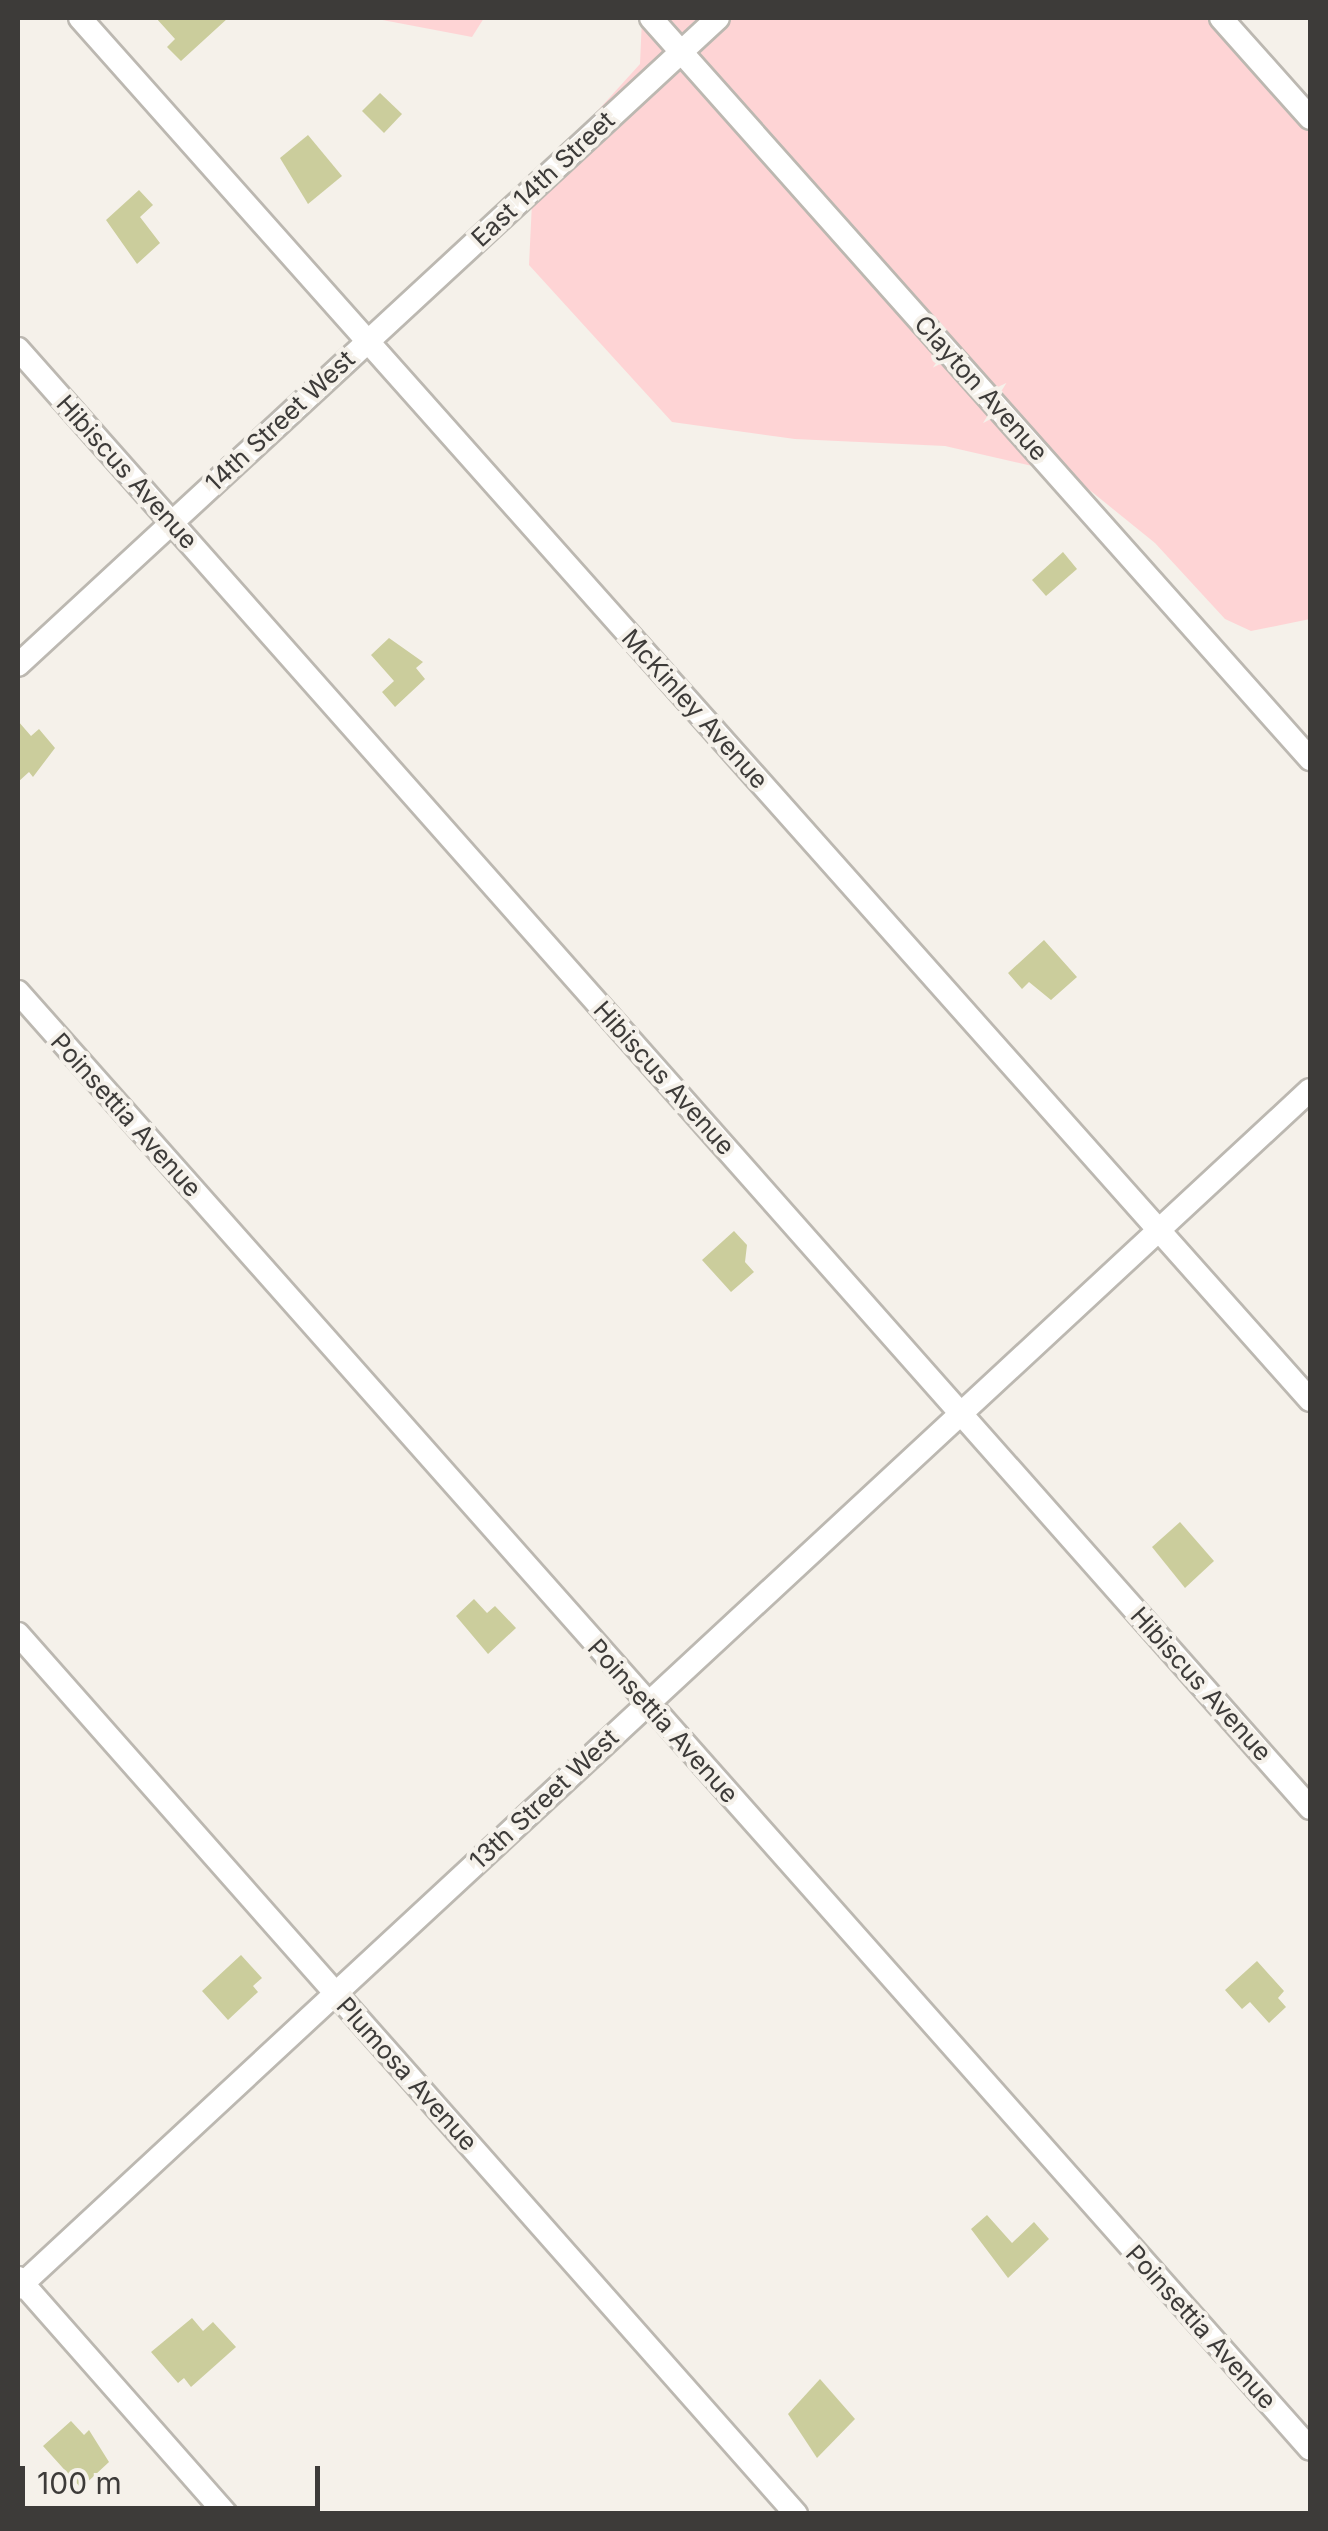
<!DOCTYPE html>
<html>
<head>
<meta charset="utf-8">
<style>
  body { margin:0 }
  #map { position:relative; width:1328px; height:2531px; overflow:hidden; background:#f5f1ea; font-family:Inter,sans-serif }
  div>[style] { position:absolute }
  .green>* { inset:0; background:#fed4d5 }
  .building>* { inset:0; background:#cbcd9c }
  .roads { filter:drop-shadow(2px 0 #bcb8b1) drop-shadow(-2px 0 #bcb8b1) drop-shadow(0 2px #bcb8b1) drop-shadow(0 -2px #bcb8b1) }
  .street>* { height:22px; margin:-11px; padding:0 11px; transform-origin:11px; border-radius:11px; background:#fff }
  span { translate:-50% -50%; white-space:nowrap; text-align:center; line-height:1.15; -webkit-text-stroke:8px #f5f1ea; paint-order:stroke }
  .street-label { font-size:25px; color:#3d3b39 }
  .frame { position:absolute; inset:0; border:20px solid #3d3b39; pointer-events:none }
  .scale { position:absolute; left:20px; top:2466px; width:300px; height:45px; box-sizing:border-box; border:5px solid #3d3b39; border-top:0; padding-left:12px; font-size:30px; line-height:35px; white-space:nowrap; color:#3d3b39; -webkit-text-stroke:8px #f5f1ea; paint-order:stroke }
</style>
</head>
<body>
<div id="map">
  <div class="green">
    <i style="clip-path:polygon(372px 18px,484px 18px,472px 37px)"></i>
    <i style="clip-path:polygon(642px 18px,1233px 18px,1310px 99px,1310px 619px,1251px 631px,1225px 619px,1155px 543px,1071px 475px,945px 446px,795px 439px,672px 422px,529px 265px,533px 182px,640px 64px)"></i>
  </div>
  <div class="building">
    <i style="clip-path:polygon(156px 18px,228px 18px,181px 61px,167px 47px,175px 39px)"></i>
    <i style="clip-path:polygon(380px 93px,402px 114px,384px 133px,362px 111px)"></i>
    <i style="clip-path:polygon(308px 135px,342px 176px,308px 204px,280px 158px)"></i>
    <i style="clip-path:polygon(139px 190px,153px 205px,140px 217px,160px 243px,137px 264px,106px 220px)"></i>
    <i style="clip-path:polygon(1063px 552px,1077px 569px,1046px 596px,1032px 580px)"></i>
    <i style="clip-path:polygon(389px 638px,423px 662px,416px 668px,425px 679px,395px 707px,382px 692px,394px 681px,371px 655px)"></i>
    <i style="clip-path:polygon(18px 721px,31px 736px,39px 729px,55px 748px,33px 777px,29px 772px,18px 782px)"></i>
    <i style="clip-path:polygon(1044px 940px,1077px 977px,1051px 1000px,1029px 982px,1022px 989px,1008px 973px)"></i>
    <i style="clip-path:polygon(734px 1231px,747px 1245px,745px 1262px,754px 1272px,731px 1292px,702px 1260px)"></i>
    <i style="clip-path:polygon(1180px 1522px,1214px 1561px,1185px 1588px,1152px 1547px)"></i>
    <i style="clip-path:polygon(474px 1599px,487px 1613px,495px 1606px,516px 1628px,488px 1654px,456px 1616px)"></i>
    <i style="clip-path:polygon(241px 1955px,262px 1978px,253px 1986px,258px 1992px,228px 2020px,202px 1991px)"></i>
    <i style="clip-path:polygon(1257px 1961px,1284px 1991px,1278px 1998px,1286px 2007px,1269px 2023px,1250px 2002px,1242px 2009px,1225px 1990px)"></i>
    <i style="clip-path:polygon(987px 2215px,1012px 2243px,1034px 2222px,1049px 2239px,1008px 2278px,971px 2229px)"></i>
    <i style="clip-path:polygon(192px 2318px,203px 2331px,213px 2322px,236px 2347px,191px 2387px,184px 2378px,178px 2383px,151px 2352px)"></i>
    <i style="clip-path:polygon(820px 2379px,855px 2419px,817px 2458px,788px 2414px)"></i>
    <i style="clip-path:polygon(71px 2421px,84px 2435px,89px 2430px,109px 2462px,81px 2488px,43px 2446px)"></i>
  </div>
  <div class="roads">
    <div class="street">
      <i style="left:80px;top:18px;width:1850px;rotate:48.33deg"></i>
      <i style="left:651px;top:18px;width:992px;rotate:48.35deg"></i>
      <i style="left:1221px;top:18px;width:134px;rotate:48.3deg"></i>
      <i style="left:18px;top:349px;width:1949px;rotate:48.47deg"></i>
      <i style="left:18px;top:665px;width:953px;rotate:-42.75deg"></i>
      <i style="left:18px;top:992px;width:1947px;rotate:48.43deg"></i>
      <i style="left:18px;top:1634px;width:1175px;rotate:48.52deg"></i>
      <i style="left:18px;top:2278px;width:315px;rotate:48.6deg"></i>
      <i style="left:18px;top:2288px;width:1762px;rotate:-42.84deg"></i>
    </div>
  </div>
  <div class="street-label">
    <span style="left:543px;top:179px;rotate:-43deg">East 14th Street</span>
    <span style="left:981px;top:388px;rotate:48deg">Clayton Avenue</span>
    <span style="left:280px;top:421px;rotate:-43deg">14th Street West</span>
    <span style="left:127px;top:472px;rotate:48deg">Hibiscus Avenue</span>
    <span style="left:695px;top:709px;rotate:48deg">McKinley Avenue</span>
    <span style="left:664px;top:1078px;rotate:48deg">Hibiscus Avenue</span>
    <span style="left:126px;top:1115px;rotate:48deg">Poinsettia Avenue</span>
    <span style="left:1201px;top:1684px;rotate:48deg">Hibiscus Avenue</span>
    <span style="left:663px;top:1721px;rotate:48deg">Poinsettia Avenue</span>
    <span style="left:544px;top:1799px;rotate:-43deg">13th Street West</span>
    <span style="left:407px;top:2074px;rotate:48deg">Plumosa Avenue</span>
    <span style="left:1201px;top:2327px;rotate:48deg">Poinsettia Avenue</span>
  </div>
  <div class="frame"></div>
  <div class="scale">100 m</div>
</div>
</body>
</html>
